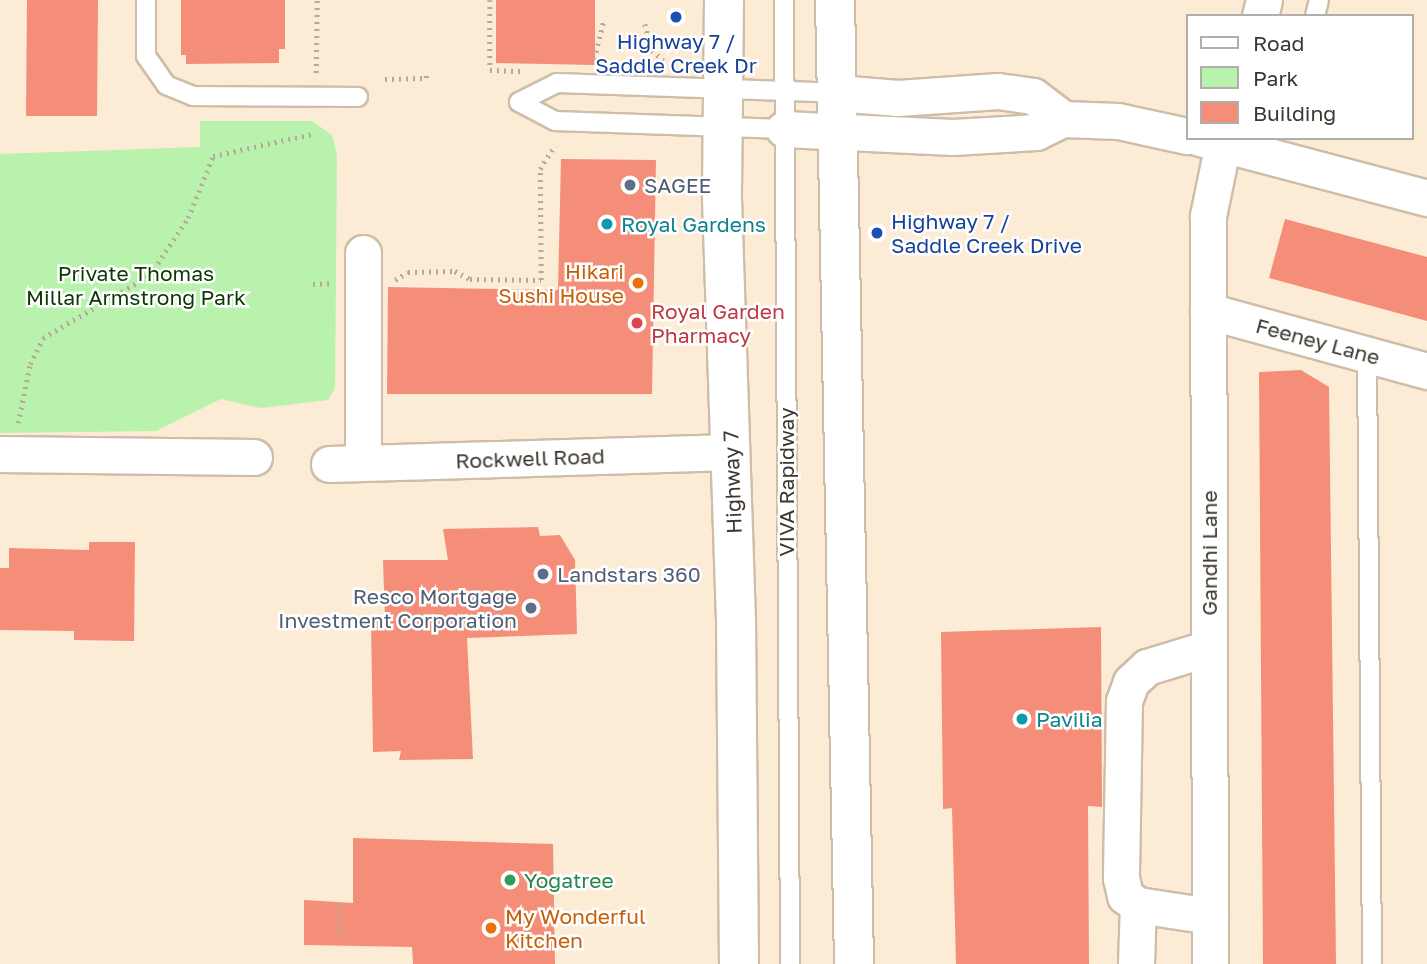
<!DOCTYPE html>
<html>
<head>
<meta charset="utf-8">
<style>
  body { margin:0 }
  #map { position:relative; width:1427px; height:964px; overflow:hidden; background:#fcebd5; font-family:"Golos Text",sans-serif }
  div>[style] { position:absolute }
  .green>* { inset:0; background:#b8f2ac }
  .building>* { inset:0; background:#f48e78 }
  .path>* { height:4.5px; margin-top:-2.25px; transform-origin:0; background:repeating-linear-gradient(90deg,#b7a998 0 2px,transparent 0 7px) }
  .roads { filter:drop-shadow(2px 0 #cebea9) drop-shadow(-2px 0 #cebea9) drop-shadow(0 2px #cebea9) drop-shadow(0 -2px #cebea9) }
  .service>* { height:18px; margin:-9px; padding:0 9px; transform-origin:9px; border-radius:9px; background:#fff }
  .minor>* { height:35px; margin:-17.5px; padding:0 17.5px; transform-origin:17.5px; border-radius:17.5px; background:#fff }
  .primary>* { height:38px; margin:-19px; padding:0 19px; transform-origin:19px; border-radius:19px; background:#fff }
  .dots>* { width:19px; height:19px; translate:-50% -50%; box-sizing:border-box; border:4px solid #fff; border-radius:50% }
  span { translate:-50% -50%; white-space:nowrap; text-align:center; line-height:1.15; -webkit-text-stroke:5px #fff; paint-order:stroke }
  .transit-label { font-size:21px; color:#164399 }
  .left { translate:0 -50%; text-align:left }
  .service-label { font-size:21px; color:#4e5e75 }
  .right { translate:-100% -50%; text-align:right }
  .culture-label { font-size:21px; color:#0d838f }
  .food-label { font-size:21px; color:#c56008 }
  .park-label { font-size:21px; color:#0c3902 }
  .health-label { font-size:21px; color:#be3a42 }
  .street-label { font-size:21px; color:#3d362e }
  .leisure-label { font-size:21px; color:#27864d }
  .legend { position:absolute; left:1186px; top:14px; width:228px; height:126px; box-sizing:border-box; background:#fff; border:2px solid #b1afab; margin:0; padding:9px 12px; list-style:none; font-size:21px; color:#3d362e }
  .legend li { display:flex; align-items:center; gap:14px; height:35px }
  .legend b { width:35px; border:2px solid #b1afab }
</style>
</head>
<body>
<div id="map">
  <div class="green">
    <i style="clip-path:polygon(200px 121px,312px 121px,332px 135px,337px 155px,335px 388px,328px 400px,261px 408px,221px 399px,156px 431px,0 433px,0 154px,200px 147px)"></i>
  </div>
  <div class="building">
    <i style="clip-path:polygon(27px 0,98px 0,97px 116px,26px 116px)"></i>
    <i style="clip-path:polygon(181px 0,285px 0,285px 49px,279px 49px,279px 63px,186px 64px,186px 55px,181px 55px)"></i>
    <i style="clip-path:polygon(496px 0,595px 0,595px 65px,496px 63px)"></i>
    <i style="clip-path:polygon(561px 159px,656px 160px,652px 394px,387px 394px,388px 287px,558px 290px)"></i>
    <i style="clip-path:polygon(1285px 219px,1427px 257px,1427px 321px,1269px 278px)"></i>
    <i style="clip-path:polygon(1301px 370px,1329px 387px,1336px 964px,1263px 964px,1259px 372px)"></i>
    <i style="clip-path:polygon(538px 527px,540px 536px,560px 535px,575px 560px,577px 634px,467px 638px,473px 759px,399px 760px,401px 751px,373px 752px,371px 619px,385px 620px,383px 560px,448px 560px,443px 529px)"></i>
    <i style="clip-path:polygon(89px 542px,135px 542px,134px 641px,74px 640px,74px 631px,0 630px,0 568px,9px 568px,9px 548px,89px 550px)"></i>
    <i style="clip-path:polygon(1101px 627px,1102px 807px,1088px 806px,1089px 964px,956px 964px,952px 808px,943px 809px,941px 632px)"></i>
    <i style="clip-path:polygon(353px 838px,553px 844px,555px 964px,413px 964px,412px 947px,304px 945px,304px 900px,353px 903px)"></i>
  </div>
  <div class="path">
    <i style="left:490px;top:0;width:70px;rotate:90deg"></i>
    <i style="left:490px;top:70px;width:34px;rotate:2deg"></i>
    <i style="left:645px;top:24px;width:27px;rotate:75deg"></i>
    <i style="left:652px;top:50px;width:16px;rotate:43deg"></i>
    <i style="left:594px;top:59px;width:38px;rotate:-76deg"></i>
    <i style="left:316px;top:73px;width:73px;rotate:-89.2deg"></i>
    <i style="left:385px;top:79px;width:41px;rotate:-1.4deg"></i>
    <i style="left:426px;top:78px;width:7px;rotate:-90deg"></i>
    <i style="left:395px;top:280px;width:15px;rotate:-32deg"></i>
    <i style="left:408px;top:272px;width:47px;rotate:-1.2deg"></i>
    <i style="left:455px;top:271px;width:17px;rotate:28deg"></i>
    <i style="left:470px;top:279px;width:71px;rotate:0.8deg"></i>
    <i style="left:541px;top:280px;width:111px;rotate:-90.5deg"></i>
    <i style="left:540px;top:169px;width:28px;rotate:-58deg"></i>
    <i style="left:313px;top:284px;width:20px;rotate:-3deg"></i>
    <i style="left:18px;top:423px;width:60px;rotate:-78.5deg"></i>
    <i style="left:30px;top:364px;width:29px;rotate:-63deg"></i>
    <i style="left:43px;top:338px;width:124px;rotate:-30.5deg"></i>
    <i style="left:150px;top:275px;width:69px;rotate:-56.3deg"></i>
    <i style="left:188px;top:218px;width:67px;rotate:-68deg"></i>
    <i style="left:213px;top:156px;width:101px;rotate:-12.5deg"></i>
    <i style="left:339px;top:936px;width:34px;rotate:-90deg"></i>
  </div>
  <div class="roads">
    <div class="service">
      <i style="left:146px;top:0;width:56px;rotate:90deg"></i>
      <i style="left:146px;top:56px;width:35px;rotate:55deg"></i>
      <i style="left:166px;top:85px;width:29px;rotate:22deg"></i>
      <i style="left:193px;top:96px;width:165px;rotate:0.3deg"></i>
      <i style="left:784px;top:0;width:964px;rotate:89.64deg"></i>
      <i style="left:1315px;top:16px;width:16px;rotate:-76deg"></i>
      <i style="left:519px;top:102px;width:42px;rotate:-26.6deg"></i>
      <i style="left:557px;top:83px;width:280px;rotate:2deg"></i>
      <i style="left:519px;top:102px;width:41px;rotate:27.8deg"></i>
      <i style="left:555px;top:121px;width:229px;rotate:2deg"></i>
      <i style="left:1367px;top:354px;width:610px;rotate:89.53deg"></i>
    </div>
    <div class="minor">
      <i style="left:1260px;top:16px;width:16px;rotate:-76deg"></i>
      <i style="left:837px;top:93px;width:61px;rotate:4.7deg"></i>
      <i style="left:898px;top:98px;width:100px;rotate:-4deg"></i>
      <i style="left:998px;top:91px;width:35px;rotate:8deg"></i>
      <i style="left:1033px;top:96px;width:38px;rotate:37deg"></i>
      <i style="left:784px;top:129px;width:169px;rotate:2.7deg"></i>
      <i style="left:953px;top:137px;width:83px;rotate:-3.4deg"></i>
      <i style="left:1036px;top:132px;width:30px;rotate:-26deg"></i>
      <i style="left:1063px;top:119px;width:55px;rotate:2.1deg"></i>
      <i style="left:1118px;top:121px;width:71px;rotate:12.3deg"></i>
      <i style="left:1200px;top:138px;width:235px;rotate:14.8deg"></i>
      <i style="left:363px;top:253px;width:210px;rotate:90deg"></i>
      <i style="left:1208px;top:311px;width:227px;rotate:15.3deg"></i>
      <i style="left:0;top:454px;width:254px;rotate:0.7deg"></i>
      <i style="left:329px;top:464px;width:402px;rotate:-1.7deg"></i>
      <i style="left:1209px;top:648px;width:65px;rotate:163deg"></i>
      <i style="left:1147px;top:667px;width:22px;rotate:137deg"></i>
      <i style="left:1131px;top:682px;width:20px;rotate:110deg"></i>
      <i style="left:1124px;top:701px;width:177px;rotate:91deg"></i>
      <i style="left:1121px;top:878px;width:18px;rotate:77deg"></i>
      <i style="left:1125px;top:896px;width:16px;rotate:35deg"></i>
      <i style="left:1138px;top:905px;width:73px;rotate:8.7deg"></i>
      <i style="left:1136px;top:964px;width:59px;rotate:-88.1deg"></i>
      <i style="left:1210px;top:964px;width:748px;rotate:-90.15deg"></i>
      <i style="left:1208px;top:216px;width:80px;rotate:-78.4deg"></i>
    </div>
    <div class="primary">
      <i style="left:724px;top:0;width:199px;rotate:90.6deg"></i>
      <i style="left:722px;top:199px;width:421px;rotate:88.1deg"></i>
      <i style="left:736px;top:620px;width:344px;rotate:89.5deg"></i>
      <i style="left:835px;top:0;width:964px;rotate:88.87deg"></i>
    </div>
  </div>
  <div class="dots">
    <i style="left:676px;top:17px;background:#1a4fb4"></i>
    <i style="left:630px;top:185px;background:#5c6f8a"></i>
    <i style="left:607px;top:224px;background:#0f9aa8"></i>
    <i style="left:877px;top:233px;background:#1a4fb4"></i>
    <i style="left:638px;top:283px;background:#e8710a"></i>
    <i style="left:637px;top:323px;background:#e0444e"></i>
    <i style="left:543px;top:574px;background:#5c6f8a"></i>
    <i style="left:531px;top:608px;background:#5c6f8a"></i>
    <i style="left:1022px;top:719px;background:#0f9aa8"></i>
    <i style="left:510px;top:880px;background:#2e9e5b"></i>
    <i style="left:491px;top:928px;background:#e8710a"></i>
  </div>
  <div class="transit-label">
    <span style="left:676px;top:53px">Highway 7 /<br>Saddle Creek Dr</span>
    <span class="left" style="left:891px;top:233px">Highway 7 /<br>Saddle Creek Drive</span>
  </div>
  <div class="service-label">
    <span class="left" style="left:644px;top:185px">SAGEE</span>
    <span class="left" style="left:557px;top:574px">Landstars 360</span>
    <span class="right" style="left:517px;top:608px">Resco Mortgage<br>Investment Corporation</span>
  </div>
  <div class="culture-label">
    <span class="left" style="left:621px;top:224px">Royal Gardens</span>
    <span class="left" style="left:1036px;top:719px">Pavilia</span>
  </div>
  <div class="food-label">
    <span class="right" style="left:624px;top:283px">Hikari<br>Sushi House</span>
    <span class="left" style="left:505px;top:928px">My Wonderful<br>Kitchen</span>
  </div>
  <div class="park-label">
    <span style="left:136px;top:285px">Private Thomas<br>Millar Armstrong Park</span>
  </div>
  <div class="health-label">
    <span class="left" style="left:651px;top:323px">Royal Garden<br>Pharmacy</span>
  </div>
  <div class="street-label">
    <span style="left:1318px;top:341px;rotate:15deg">Feeney Lane</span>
    <span style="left:530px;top:458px;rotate:-2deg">Rockwell Road</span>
    <span style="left:732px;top:482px;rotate:-92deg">Highway 7</span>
    <span style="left:786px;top:482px;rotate:-90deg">VIVA Rapidway</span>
    <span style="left:1209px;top:553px;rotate:-90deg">Gandhi Lane</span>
  </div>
  <div class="leisure-label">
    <span class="left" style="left:524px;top:880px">Yogatree</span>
  </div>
  <ul class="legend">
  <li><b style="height:9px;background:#fff"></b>Road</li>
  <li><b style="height:19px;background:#b8f2ac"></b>Park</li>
  <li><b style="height:19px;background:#f48e78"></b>Building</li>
  </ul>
</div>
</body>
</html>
